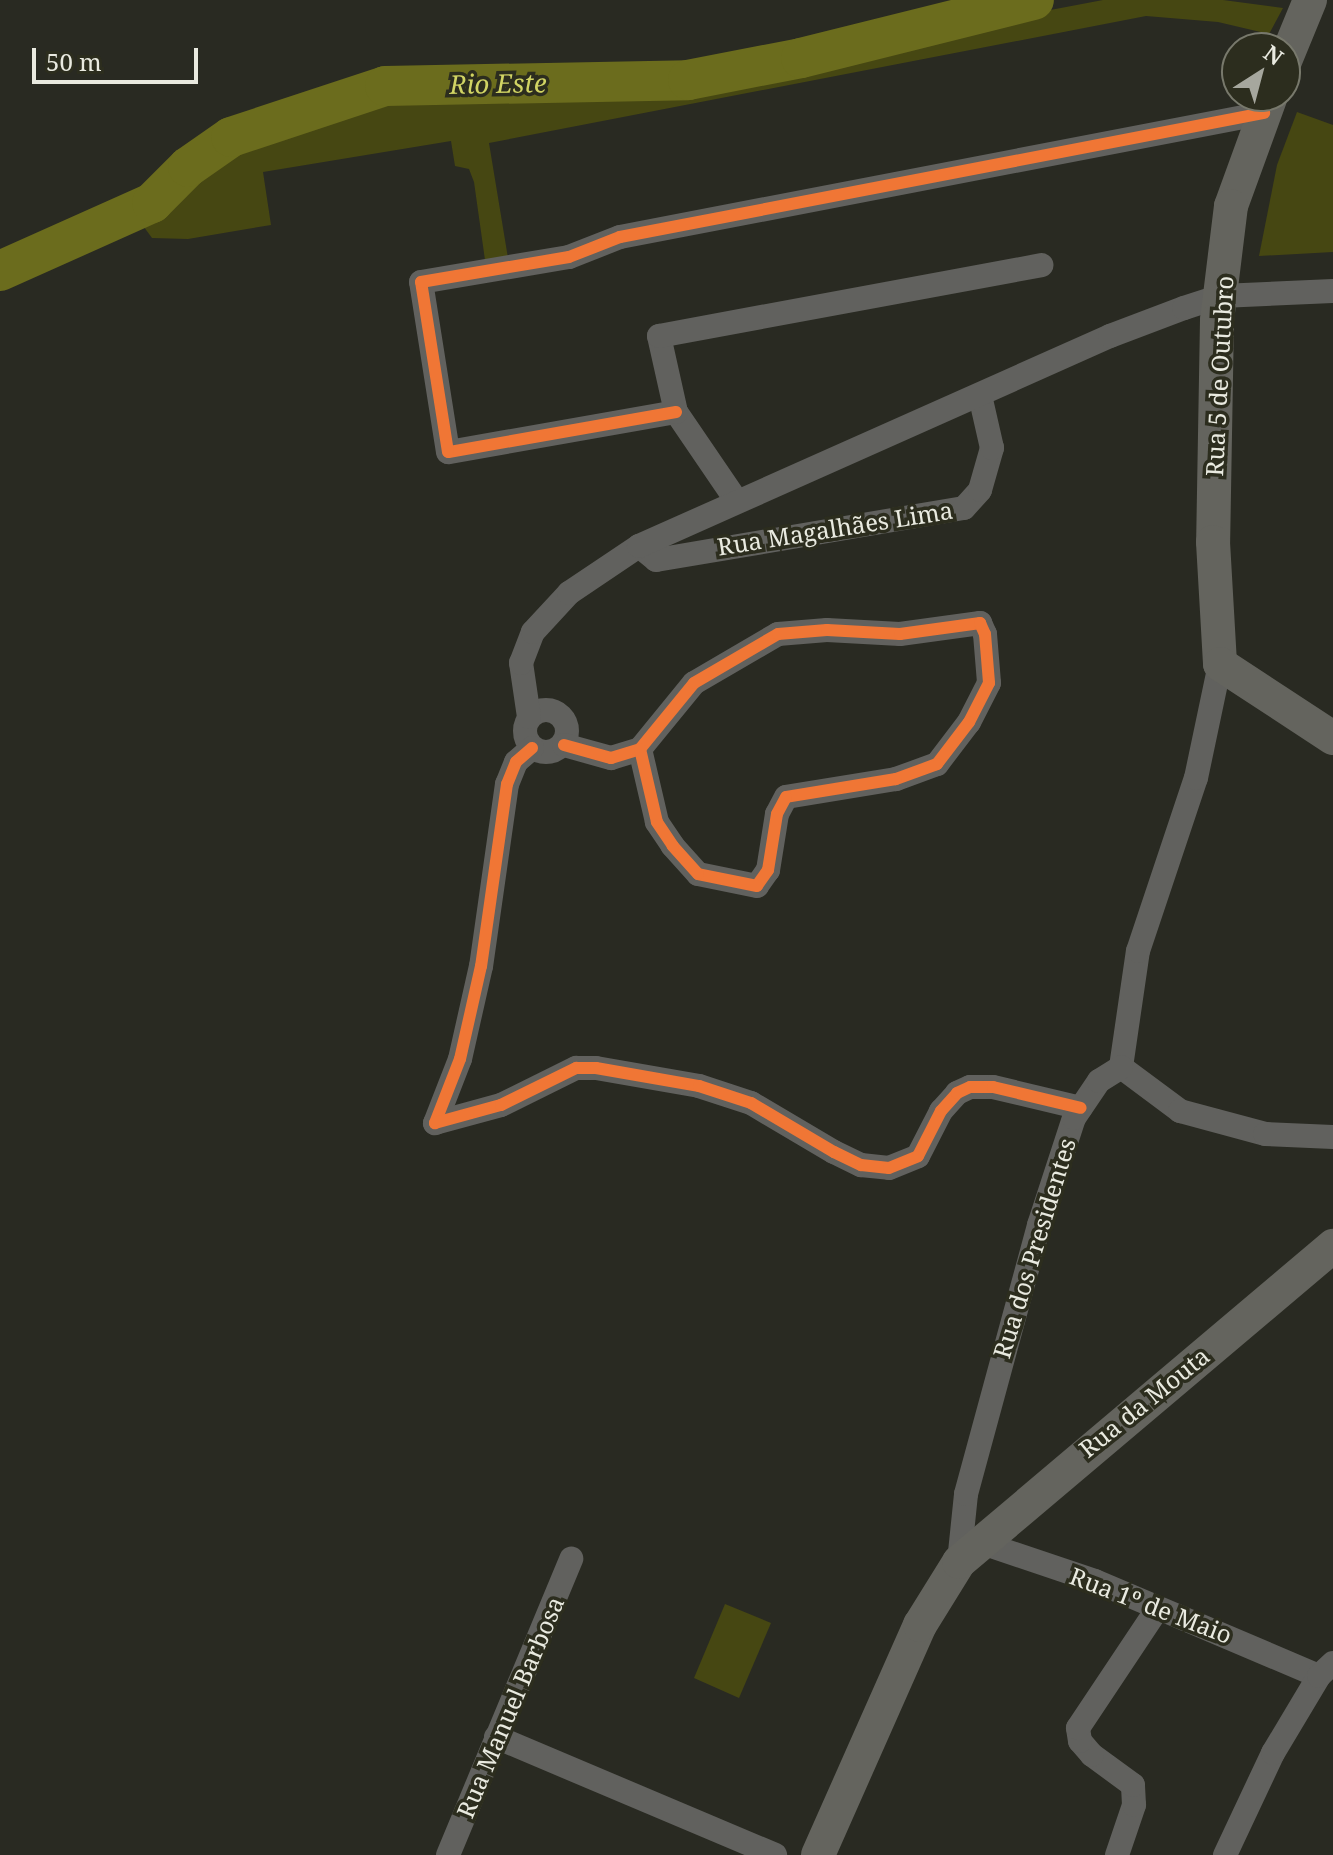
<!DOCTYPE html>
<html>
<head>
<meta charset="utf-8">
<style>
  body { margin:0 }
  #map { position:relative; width:1333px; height:1855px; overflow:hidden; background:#292a22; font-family:"Noto Serif",serif }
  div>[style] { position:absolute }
  .green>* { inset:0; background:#464712 }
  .river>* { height:40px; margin:-20px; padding:0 20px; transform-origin:20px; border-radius:20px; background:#6b6c1d }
  .street>* { height:24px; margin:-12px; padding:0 12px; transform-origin:12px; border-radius:12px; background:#61615e }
  .street>.ring { margin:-12px; padding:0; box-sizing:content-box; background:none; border:24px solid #61615e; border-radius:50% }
  .secondary>* { height:34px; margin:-17px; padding:0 17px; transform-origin:17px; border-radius:17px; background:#64645e }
  .cycleway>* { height:12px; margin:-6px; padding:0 6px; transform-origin:6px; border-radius:6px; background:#f07635 }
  span { translate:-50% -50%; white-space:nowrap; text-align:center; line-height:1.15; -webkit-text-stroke:7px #2c2d1e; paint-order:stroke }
  .street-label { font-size:24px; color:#e9eae0 }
  .water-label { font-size:26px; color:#d1d464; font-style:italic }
  .north { position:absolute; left:1221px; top:32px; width:80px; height:80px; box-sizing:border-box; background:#2c2d1e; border:2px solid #78796c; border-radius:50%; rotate:36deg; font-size:22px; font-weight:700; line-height:32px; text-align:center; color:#e9eae0 }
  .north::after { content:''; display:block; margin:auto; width:28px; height:36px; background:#a6a79e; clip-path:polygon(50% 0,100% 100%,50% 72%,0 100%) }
  .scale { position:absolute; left:32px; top:48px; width:166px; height:36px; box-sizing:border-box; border:4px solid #e9eae0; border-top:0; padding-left:10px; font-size:24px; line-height:28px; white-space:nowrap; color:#e9eae0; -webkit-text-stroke:6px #2c2d1e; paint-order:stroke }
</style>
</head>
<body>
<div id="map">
  <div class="green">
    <i style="clip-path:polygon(1103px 0,1223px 0,1283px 8px,1269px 34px,1218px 22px,1146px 16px,489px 143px,508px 258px,485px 260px,474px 182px,469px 169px,455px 166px,451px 141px,263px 172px,271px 225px,188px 239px,152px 238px,141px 223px,168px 210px,198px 170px,237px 144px,308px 117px,397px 94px,724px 84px,956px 28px)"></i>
    <i style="clip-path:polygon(1297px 112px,1333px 125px,1333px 252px,1259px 256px,1277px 165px)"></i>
    <i style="clip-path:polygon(725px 1604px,771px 1623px,739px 1698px,694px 1678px)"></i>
  </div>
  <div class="river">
    <i style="left:0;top:271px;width:167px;rotate:-24.1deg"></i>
    <i style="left:152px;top:203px;width:51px;rotate:-45deg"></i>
    <i style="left:188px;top:167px;width:52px;rotate:-34.9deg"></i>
    <i style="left:231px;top:137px;width:162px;rotate:-18.3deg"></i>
    <i style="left:385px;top:86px;width:303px;rotate:-1.1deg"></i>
    <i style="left:688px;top:80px;width:115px;rotate:-11deg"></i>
    <i style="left:801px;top:58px;width:240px;rotate:-14deg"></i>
  </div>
  <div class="street">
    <i style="left:676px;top:412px;width:231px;rotate:170deg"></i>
    <i style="left:448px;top:452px;width:172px;rotate:-99deg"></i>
    <i style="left:421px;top:282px;width:150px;rotate:-9.6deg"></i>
    <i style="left:569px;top:257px;width:55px;rotate:-21.4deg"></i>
    <i style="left:620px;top:237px;width:656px;rotate:-10.9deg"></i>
    <i style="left:736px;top:500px;width:107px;rotate:-124.3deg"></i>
    <i style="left:676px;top:412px;width:78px;rotate:-102.6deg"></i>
    <i style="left:659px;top:336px;width:389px;rotate:-10.5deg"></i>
    <i style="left:639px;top:546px;width:22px;rotate:39deg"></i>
    <i style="left:656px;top:560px;width:312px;rotate:-9.6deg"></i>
    <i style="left:964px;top:508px;width:24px;rotate:-48deg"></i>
    <i style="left:980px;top:490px;width:44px;rotate:-74.1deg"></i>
    <i style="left:992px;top:448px;width:54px;rotate:-102.8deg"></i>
    <i class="ring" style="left:525px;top:710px;width:18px;height:18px"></i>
    <i style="left:529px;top:717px;width:55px;rotate:-98.4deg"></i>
    <i style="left:521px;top:663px;width:33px;rotate:-69deg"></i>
    <i style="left:533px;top:632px;width:53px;rotate:-47.3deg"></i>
    <i style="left:569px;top:593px;width:84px;rotate:-33.9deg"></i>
    <i style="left:639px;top:546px;width:516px;rotate:-24.03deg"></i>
    <i style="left:1110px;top:336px;width:79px;rotate:-20.7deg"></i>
    <i style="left:1184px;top:308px;width:39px;rotate:-18deg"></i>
    <i style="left:1221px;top:296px;width:112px;rotate:-2.6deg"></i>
    <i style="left:564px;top:745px;width:49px;rotate:15.5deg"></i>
    <i style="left:611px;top:758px;width:30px;rotate:-17deg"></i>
    <i style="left:640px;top:749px;width:85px;rotate:-50.7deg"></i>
    <i style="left:694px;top:683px;width:97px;rotate:-30.3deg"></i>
    <i style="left:778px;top:634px;width:49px;rotate:-4.7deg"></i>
    <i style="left:827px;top:630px;width:73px;rotate:3.1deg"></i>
    <i style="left:900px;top:634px;width:81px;rotate:-7.8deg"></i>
    <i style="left:980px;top:623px;width:12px;rotate:66deg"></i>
    <i style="left:985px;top:634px;width:49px;rotate:85.3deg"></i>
    <i style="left:989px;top:683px;width:44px;rotate:117.1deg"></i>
    <i style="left:969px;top:722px;width:53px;rotate:127.3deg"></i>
    <i style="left:937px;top:764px;width:44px;rotate:159.9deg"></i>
    <i style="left:896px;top:779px;width:111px;rotate:170.7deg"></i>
    <i style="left:786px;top:797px;width:19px;rotate:118deg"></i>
    <i style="left:777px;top:814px;width:57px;rotate:99.1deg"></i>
    <i style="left:768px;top:870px;width:19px;rotate:125deg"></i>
    <i style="left:757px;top:886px;width:60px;rotate:-168.5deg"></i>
    <i style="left:698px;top:874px;width:38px;rotate:-132deg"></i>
    <i style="left:673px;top:846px;width:29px;rotate:-124deg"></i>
    <i style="left:657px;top:822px;width:75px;rotate:-103.1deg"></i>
    <i style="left:532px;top:748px;width:21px;rotate:139deg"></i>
    <i style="left:516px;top:762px;width:24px;rotate:112deg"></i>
    <i style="left:507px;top:784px;width:184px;rotate:98.1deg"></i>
    <i style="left:481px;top:966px;width:95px;rotate:102.7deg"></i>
    <i style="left:460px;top:1059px;width:69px;rotate:111.3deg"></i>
    <i style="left:435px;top:1123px;width:68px;rotate:-15.3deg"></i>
    <i style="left:501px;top:1105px;width:84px;rotate:-26.3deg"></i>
    <i style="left:576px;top:1068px;width:20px"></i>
    <i style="left:596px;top:1068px;width:105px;rotate:9.9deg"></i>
    <i style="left:699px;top:1086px;width:55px;rotate:18.1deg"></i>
    <i style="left:751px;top:1103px;width:96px;rotate:30.6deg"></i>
    <i style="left:834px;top:1152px;width:30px;rotate:26deg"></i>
    <i style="left:861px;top:1165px;width:28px;rotate:6deg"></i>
    <i style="left:889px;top:1168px;width:31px;rotate:-22deg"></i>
    <i style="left:918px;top:1156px;width:51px;rotate:-62.9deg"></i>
    <i style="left:941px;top:1111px;width:24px;rotate:-48deg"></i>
    <i style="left:957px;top:1093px;width:14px;rotate:-25deg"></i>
    <i style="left:970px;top:1087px;width:23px"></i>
    <i style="left:993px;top:1087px;width:90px;rotate:13.4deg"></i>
    <i style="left:1121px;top:1067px;width:117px;rotate:-81.7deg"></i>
    <i style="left:1138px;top:951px;width:182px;rotate:-71.5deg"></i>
    <i style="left:1196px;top:778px;width:116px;rotate:-78.1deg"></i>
    <i style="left:1121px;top:1067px;width:74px;rotate:36.7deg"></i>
    <i style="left:1180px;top:1111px;width:88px;rotate:15.1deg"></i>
    <i style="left:1265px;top:1134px;width:68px;rotate:2.5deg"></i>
    <i style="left:979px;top:1542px;width:122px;rotate:18.6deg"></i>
    <i style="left:1095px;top:1581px;width:243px;rotate:23deg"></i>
    <i style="left:959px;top:1562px;width:68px;rotate:-84.1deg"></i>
    <i style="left:966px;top:1494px;width:279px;rotate:-74.8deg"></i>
    <i style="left:1039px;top:1225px;width:113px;rotate:-71.9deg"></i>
    <i style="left:1074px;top:1118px;width:45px;rotate:-56deg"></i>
    <i style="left:1099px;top:1081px;width:26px;rotate:-32deg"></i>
    <i style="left:496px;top:1737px;width:303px;rotate:22.9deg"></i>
    <i style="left:448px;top:1855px;width:321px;rotate:-67.4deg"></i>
    <i style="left:1117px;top:1855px;width:53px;rotate:-71.2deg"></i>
    <i style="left:1134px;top:1805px;width:20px;rotate:-93deg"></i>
    <i style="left:1133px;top:1785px;width:51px;rotate:-143.8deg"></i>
    <i style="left:1092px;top:1755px;width:18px;rotate:-131deg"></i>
    <i style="left:1080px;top:1741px;width:13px;rotate:-99deg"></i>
    <i style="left:1078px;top:1728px;width:144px;rotate:-56.3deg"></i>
    <i style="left:1225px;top:1855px;width:113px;rotate:-64.8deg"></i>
    <i style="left:1273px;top:1753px;width:90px;rotate:-59.1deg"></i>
    <i style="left:1319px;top:1676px;width:19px;rotate:-43deg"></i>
  </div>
  <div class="secondary">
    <i style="left:1285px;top:61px;width:66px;rotate:-67.7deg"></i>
    <i style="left:1271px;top:96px;width:117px;rotate:110deg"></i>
    <i style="left:1231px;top:206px;width:115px;rotate:97deg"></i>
    <i style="left:1217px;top:320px;width:222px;rotate:91deg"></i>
    <i style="left:1213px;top:542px;width:122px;rotate:86.7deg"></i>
    <i style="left:1220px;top:664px;width:135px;rotate:33.2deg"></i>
    <i style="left:818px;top:1855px;width:252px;rotate:-66.1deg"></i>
    <i style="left:920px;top:1625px;width:74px;rotate:-58.2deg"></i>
    <i style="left:959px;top:1562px;width:490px;rotate:-40.2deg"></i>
  </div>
  <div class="cycleway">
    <i style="left:676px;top:412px;width:231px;rotate:170deg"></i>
    <i style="left:448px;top:452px;width:172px;rotate:-99deg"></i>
    <i style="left:421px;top:282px;width:150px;rotate:-9.6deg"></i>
    <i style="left:569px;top:257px;width:55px;rotate:-21.4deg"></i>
    <i style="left:620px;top:237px;width:656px;rotate:-10.9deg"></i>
    <i style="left:564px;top:745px;width:49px;rotate:15.5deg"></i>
    <i style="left:611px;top:758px;width:30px;rotate:-17deg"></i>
    <i style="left:640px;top:749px;width:85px;rotate:-50.7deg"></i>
    <i style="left:694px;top:683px;width:97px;rotate:-30.3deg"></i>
    <i style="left:778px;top:634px;width:49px;rotate:-4.7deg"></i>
    <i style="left:827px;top:630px;width:73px;rotate:3.1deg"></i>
    <i style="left:900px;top:634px;width:81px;rotate:-7.8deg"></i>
    <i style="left:980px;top:623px;width:12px;rotate:66deg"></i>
    <i style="left:985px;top:634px;width:49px;rotate:85.3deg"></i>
    <i style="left:989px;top:683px;width:44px;rotate:117.1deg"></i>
    <i style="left:969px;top:722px;width:53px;rotate:127.3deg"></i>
    <i style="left:937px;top:764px;width:44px;rotate:159.9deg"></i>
    <i style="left:896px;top:779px;width:111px;rotate:170.7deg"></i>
    <i style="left:786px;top:797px;width:19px;rotate:118deg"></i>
    <i style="left:777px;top:814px;width:57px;rotate:99.1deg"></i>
    <i style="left:768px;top:870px;width:19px;rotate:125deg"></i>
    <i style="left:757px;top:886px;width:60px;rotate:-168.5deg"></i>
    <i style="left:698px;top:874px;width:38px;rotate:-132deg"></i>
    <i style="left:673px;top:846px;width:29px;rotate:-124deg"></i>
    <i style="left:657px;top:822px;width:75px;rotate:-103.1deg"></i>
    <i style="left:532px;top:748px;width:21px;rotate:139deg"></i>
    <i style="left:516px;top:762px;width:24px;rotate:112deg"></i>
    <i style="left:507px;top:784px;width:184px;rotate:98.1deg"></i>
    <i style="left:481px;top:966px;width:95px;rotate:102.7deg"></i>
    <i style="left:460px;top:1059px;width:69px;rotate:111.3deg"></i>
    <i style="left:435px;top:1123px;width:68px;rotate:-15.3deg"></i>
    <i style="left:501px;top:1105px;width:84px;rotate:-26.3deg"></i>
    <i style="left:576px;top:1068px;width:20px"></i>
    <i style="left:596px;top:1068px;width:105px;rotate:9.9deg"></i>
    <i style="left:699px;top:1086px;width:55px;rotate:18.1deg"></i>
    <i style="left:751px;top:1103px;width:96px;rotate:30.6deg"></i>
    <i style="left:834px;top:1152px;width:30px;rotate:26deg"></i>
    <i style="left:861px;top:1165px;width:28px;rotate:6deg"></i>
    <i style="left:889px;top:1168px;width:31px;rotate:-22deg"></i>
    <i style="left:918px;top:1156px;width:51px;rotate:-62.9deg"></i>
    <i style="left:941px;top:1111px;width:24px;rotate:-48deg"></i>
    <i style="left:957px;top:1093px;width:14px;rotate:-25deg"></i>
    <i style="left:970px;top:1087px;width:23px"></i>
    <i style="left:993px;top:1087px;width:90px;rotate:13.4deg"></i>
  </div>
  <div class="street-label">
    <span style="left:1219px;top:376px;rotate:-87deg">Rua 5 de Outubro</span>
    <span style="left:835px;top:528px;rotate:-9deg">Rua Magalhães Lima</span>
    <span style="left:1034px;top:1248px;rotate:-73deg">Rua dos Presidentes</span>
    <span style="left:1144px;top:1402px;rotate:-39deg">Rua da Mouta</span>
    <span style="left:1151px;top:1605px;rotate:21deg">Rua 1º de Maio</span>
    <span style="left:510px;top:1707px;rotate:-67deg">Rua Manuel Barbosa</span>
  </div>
  <div class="water-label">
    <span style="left:498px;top:84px;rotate:-1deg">Rio Este</span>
  </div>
  <div class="north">N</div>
  <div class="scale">50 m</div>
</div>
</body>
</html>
